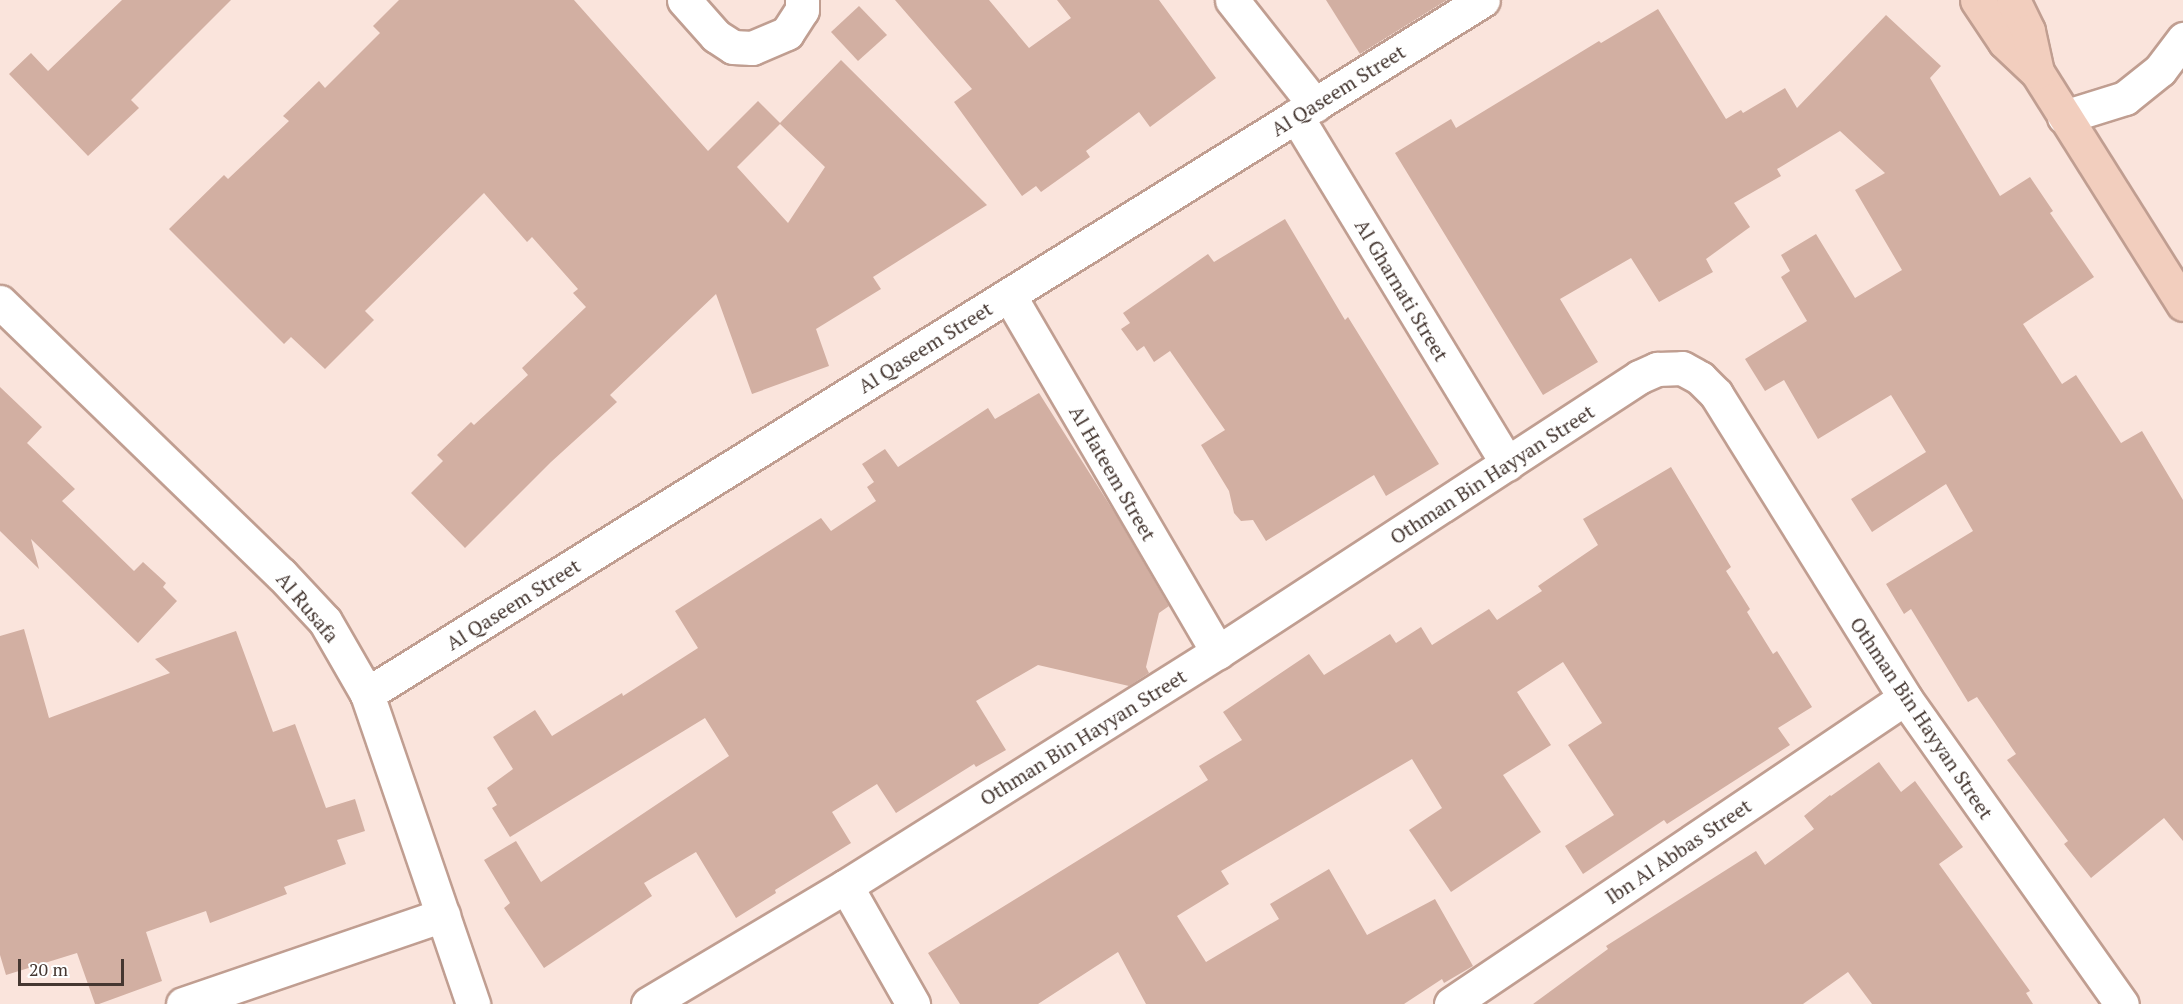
<!DOCTYPE html>
<html>
<head>
<meta charset="utf-8">
<style>
  body { margin:0 }
  #map { position:relative; width:2183px; height:1004px; overflow:hidden; background:#fae4dc; font-family:"PT Serif",serif }
  div>[style] { position:absolute }
  .building>* { inset:0; background:#d2afa2 }
  .roads { filter:drop-shadow(2px 0 #c09e91) drop-shadow(-2px 0 #c09e91) drop-shadow(0 2px #c09e91) drop-shadow(0 -2px #c09e91) }
  .street>* { height:33px; margin:-16.5px; padding:0 16.5px; transform-origin:16.5px; border-radius:16.5px; background:#fff }
  .secondary>* { height:33px; margin:-16.5px; padding:0 16.5px; transform-origin:16.5px; border-radius:16.5px; background:#f2cebe }
  span { translate:-50% -50%; white-space:nowrap; text-align:center; line-height:1.15; -webkit-text-stroke:6px #fff; paint-order:stroke }
  .street-label { font-size:20px; color:#453731 }
  .scale { position:absolute; left:18px; top:959px; width:106px; height:27px; box-sizing:border-box; border:3px solid #453731; border-top:0; padding-left:8px; font-size:18px; line-height:21px; white-space:nowrap; color:#453731; -webkit-text-stroke:4px #fff; paint-order:stroke }
</style>
</head>
<body>
<div id="map">
  <div class="building">
    <i style="clip-path:polygon(122px 0,231px 0,131px 100px,139px 108px,88px 156px,9px 74px,31px 53px,48px 71px)"></i>
    <i style="clip-path:polygon(evenodd,399px 0,574px 0,708px 151px,758px 101px,780px 123px,841px 60px,987px 205px,873px 277px,881px 289px,816px 329px,829px 366px,752px 394px,716px 294px,610px 395px,617px 402px,551px 462px,465px 548px,411px 493px,443px 461px,437px 455px,471px 422px,474px 425px,528px 375px,522px 368px,586px 307px,573px 293px,578px 289px,532px 237px,527px 242px,484px 193px,365px 311px,374px 320px,325px 369px,291px 337px,284px 344px,169px 229px,224px 175px,228px 179px,289px 121px,283px 116px,319px 81px,325px 88px,380px 33px,373px 26px,399px 0,780px 124px,825px 167px,788px 223px,737px 167px,780px 124px)"></i>
    <i style="clip-path:polygon(895px 0,989px 0,1029px 48px,1071px 18px,1057px 0,1159px 0,1216px 78px,1150px 127px,1139px 112px,1086px 151px,1090px 157px,1041px 192px,1036px 186px,1022px 196px,954px 102px,972px 89px)"></i>
    <i style="clip-path:polygon(1326px 0,1447px 0,1360px 54px)"></i>
    <i style="clip-path:polygon(859px 6px,887px 35px,858px 61px,831px 32px)"></i>
    <i style="clip-path:polygon(1658px 9px,1726px 119px,1741px 110px,1743px 113px,1785px 88px,1797px 108px,1886px 15px,1941px 66px,1930px 78px,2000px 196px,2030px 177px,2053px 211px,2050px 213px,2094px 277px,2023px 324px,2062px 384px,2076px 375px,2121px 443px,2142px 431px,2183px 500px,2183px 841px,2164px 818px,2091px 878px,2064px 844px,2068px 841px,2007px 760px,2016px 754px,1977px 697px,1968px 702px,1911px 609px,1904px 614px,1886px 584px,1973px 531px,1946px 484px,1872px 532px,1851px 499px,1926px 452px,1891px 395px,1818px 439px,1784px 380px,1765px 391px,1745px 359px,1807px 321px,1781px 277px,1790px 271px,1781px 255px,1816px 234px,1855px 298px,1902px 270px,1855px 190px,1885px 173px,1840px 131px,1777px 169px,1781px 176px,1734px 203px,1750px 227px,1706px 259px,1713px 272px,1659px 302px,1631px 258px,1560px 299px,1598px 362px,1543px 395px,1395px 153px,1451px 119px,1456px 128px,1599px 41px,1601px 43px)"></i>
    <i style="clip-path:polygon(1285px 219px,1345px 320px,1348px 317px,1439px 464px,1386px 496px,1374px 475px,1266px 541px,1253px 520px,1241px 521px,1234px 513px,1229px 491px,1201px 445px,1225px 430px,1170px 351px,1154px 362px,1144px 346px,1137px 351px,1121px 329px,1130px 323px,1123px 313px,1208px 254px,1214px 262px)"></i>
    <i style="clip-path:polygon(0 387px,42px 427px,27px 443px,75px 489px,62px 501px,134px 571px,143px 562px,166px 583px,163px 587px,177px 601px,138px 643px,31px 539px,39px 569px,0 531px)"></i>
    <i style="clip-path:polygon(1039px 393px,1116px 515px,1169px 606px,1159px 613px,1146px 667px,1149px 673px,1129px 686px,1038px 665px,976px 701px,1006px 750px,976px 767px,974px 764px,896px 813px,877px 784px,832px 812px,851px 843px,775px 890px,776px 893px,736px 918px,696px 852px,644px 883px,652px 896px,544px 968px,504px 908px,510px 903px,484px 860px,516px 841px,541px 882px,729px 756px,705px 718px,510px 837px,492px 808px,497px 805px,487px 788px,513px 769px,493px 737px,535px 710px,552px 736px,622px 693px,623px 696px,698px 648px,675px 611px,821px 518px,831px 531px,876px 501px,867px 487px,874px 482px,862px 464px,885px 449px,898px 467px,988px 408px,995px 419px)"></i>
    <i style="clip-path:polygon(1671px 467px,1731px 567px,1726px 571px,1750px 609px,1747px 612px,1773px 654px,1777px 651px,1812px 707px,1778px 728px,1790px 745px,1667px 824px,1664px 820px,1583px 874px,1565px 846px,1614px 815px,1568px 745px,1602px 723px,1563px 662px,1517px 692px,1551px 745px,1503px 775px,1541px 832px,1451px 892px,1409px 830px,1442px 808px,1412px 759px,1221px 871px,1229px 884px,1177px 916px,1206px 962px,1279px 919px,1270px 904px,1329px 869px,1367px 935px,1435px 899px,1473px 966px,1444px 983px,1442px 979px,1404px 1004px,1146px 1004px,1118px 952px,1038px 1004px,960px 1004px,928px 953px,1208px 780px,1199px 766px,1242px 740px,1223px 712px,1309px 654px,1324px 675px,1390px 634px,1396px 643px,1421px 627px,1432px 645px,1489px 609px,1497px 620px,1542px 591px,1538px 586px,1598px 545px,1583px 519px)"></i>
    <i style="clip-path:polygon(24px 629px,49px 718px,170px 673px,155px 659px,236px 631px,273px 732px,295px 724px,326px 808px,355px 799px,365px 831px,337px 840px,346px 864px,284px 887px,287px 894px,210px 923px,206px 911px,146px 932px,162px 981px,99px 1004px,95px 1004px,77px 953px,6px 975px,0 955px,0 636px)"></i>
    <i style="clip-path:polygon(1879px 762px,1901px 792px,1915px 781px,1963px 847px,1939px 864px,2030px 991px,2026px 993px,2033px 1004px,1872px 1004px,1848px 972px,1803px 1004px,1533px 1004px,1608px 949px,1606px 946px,1756px 851px,1765px 865px,1814px 829px,1804px 816px,1830px 795px,1831px 796px)"></i>
  </div>
  <div class="roads">
    <div class="street">
      <i style="left:684px;top:0;width:48px;rotate:48.4deg"></i>
      <i style="left:716px;top:36px;width:20px;rotate:33deg"></i>
      <i style="left:733px;top:47px;width:19px;rotate:3deg"></i>
      <i style="left:752px;top:48px;width:38px;rotate:-23deg"></i>
      <i style="left:787px;top:33px;width:27px;rotate:-57deg"></i>
      <i style="left:802px;top:10px;width:10px;rotate:-90deg"></i>
      <i style="left:1232px;top:0;width:134px;rotate:51.7deg"></i>
      <i style="left:1296px;top:116px;width:407px;rotate:58.7deg"></i>
      <i style="left:2064px;top:117px;width:64px;rotate:-17.3deg"></i>
      <i style="left:2125px;top:98px;width:45px;rotate:-38.7deg"></i>
      <i style="left:2160px;top:70px;width:39px;rotate:-53deg"></i>
      <i style="left:1009px;top:295px;width:414px;rotate:59.7deg"></i>
      <i style="left:0;top:302px;width:391px;rotate:44.1deg"></i>
      <i style="left:281px;top:574px;width:64px;rotate:46.9deg"></i>
      <i style="left:325px;top:621px;width:84px;rotate:60.1deg"></i>
      <i style="left:367px;top:694px;width:328px;rotate:71.1deg"></i>
      <i style="left:367px;top:694px;width:1314px;rotate:-31.88deg"></i>
      <i style="left:846px;top:886px;width:136px;rotate:60.4deg"></i>
      <i style="left:183px;top:1004px;width:275px;rotate:-18.9deg"></i>
      <i style="left:648px;top:1004px;width:230px;rotate:-30.8deg"></i>
      <i style="left:846px;top:886px;width:439px;rotate:-32.2deg"></i>
      <i style="left:1218px;top:652px;width:503px;rotate:-33.15deg"></i>
      <i style="left:1639px;top:377px;width:20px;rotate:-24deg"></i>
      <i style="left:1657px;top:369px;width:25px;rotate:-2deg"></i>
      <i style="left:1682px;top:368px;width:21px;rotate:29deg"></i>
      <i style="left:1700px;top:378px;width:23px;rotate:45deg"></i>
      <i style="left:1716px;top:394px;width:358px;rotate:58.1deg"></i>
      <i style="left:1905px;top:698px;width:375px;rotate:54.7deg"></i>
      <i style="left:1451px;top:1004px;width:547px;rotate:-33.98deg"></i>
    </div>
    <div class="secondary">
      <i style="left:1977px;top:0;width:50px;rotate:56.3deg"></i>
      <i style="left:2005px;top:42px;width:44px;rotate:43.2deg"></i>
      <i style="left:2037px;top:72px;width:274px;rotate:57.8deg"></i>
      <i style="left:2013px;top:0;width:34px;rotate:64deg"></i>
      <i style="left:2028px;top:31px;width:42px;rotate:77.6deg"></i>
    </div>
  </div>
  <div class="street-label">
    <span style="left:1338px;top:90px;rotate:-32deg">Al Qaseem Street</span>
    <span style="left:1402px;top:290px;rotate:59deg">Al Gharnati Street</span>
    <span style="left:925px;top:347px;rotate:-32deg">Al Qaseem Street</span>
    <span style="left:1113px;top:473px;rotate:60deg">Al Hateem Street</span>
    <span style="left:1492px;top:474px;rotate:-33deg">Othman Bin Hayyan Street</span>
    <span style="left:513px;top:604px;rotate:-32deg">Al Qaseem Street</span>
    <span style="left:308px;top:607px;rotate:50deg">Al Rusafa</span>
    <span style="left:1922px;top:718px;rotate:56deg">Othman Bin Hayyan Street</span>
    <span style="left:1083px;top:737px;rotate:-32deg">Othman Bin Hayyan Street</span>
    <span style="left:1678px;top:851px;rotate:-34deg">Ibn Al Abbas Street</span>
  </div>
  <div class="scale">20 m</div>
</div>
</body>
</html>
